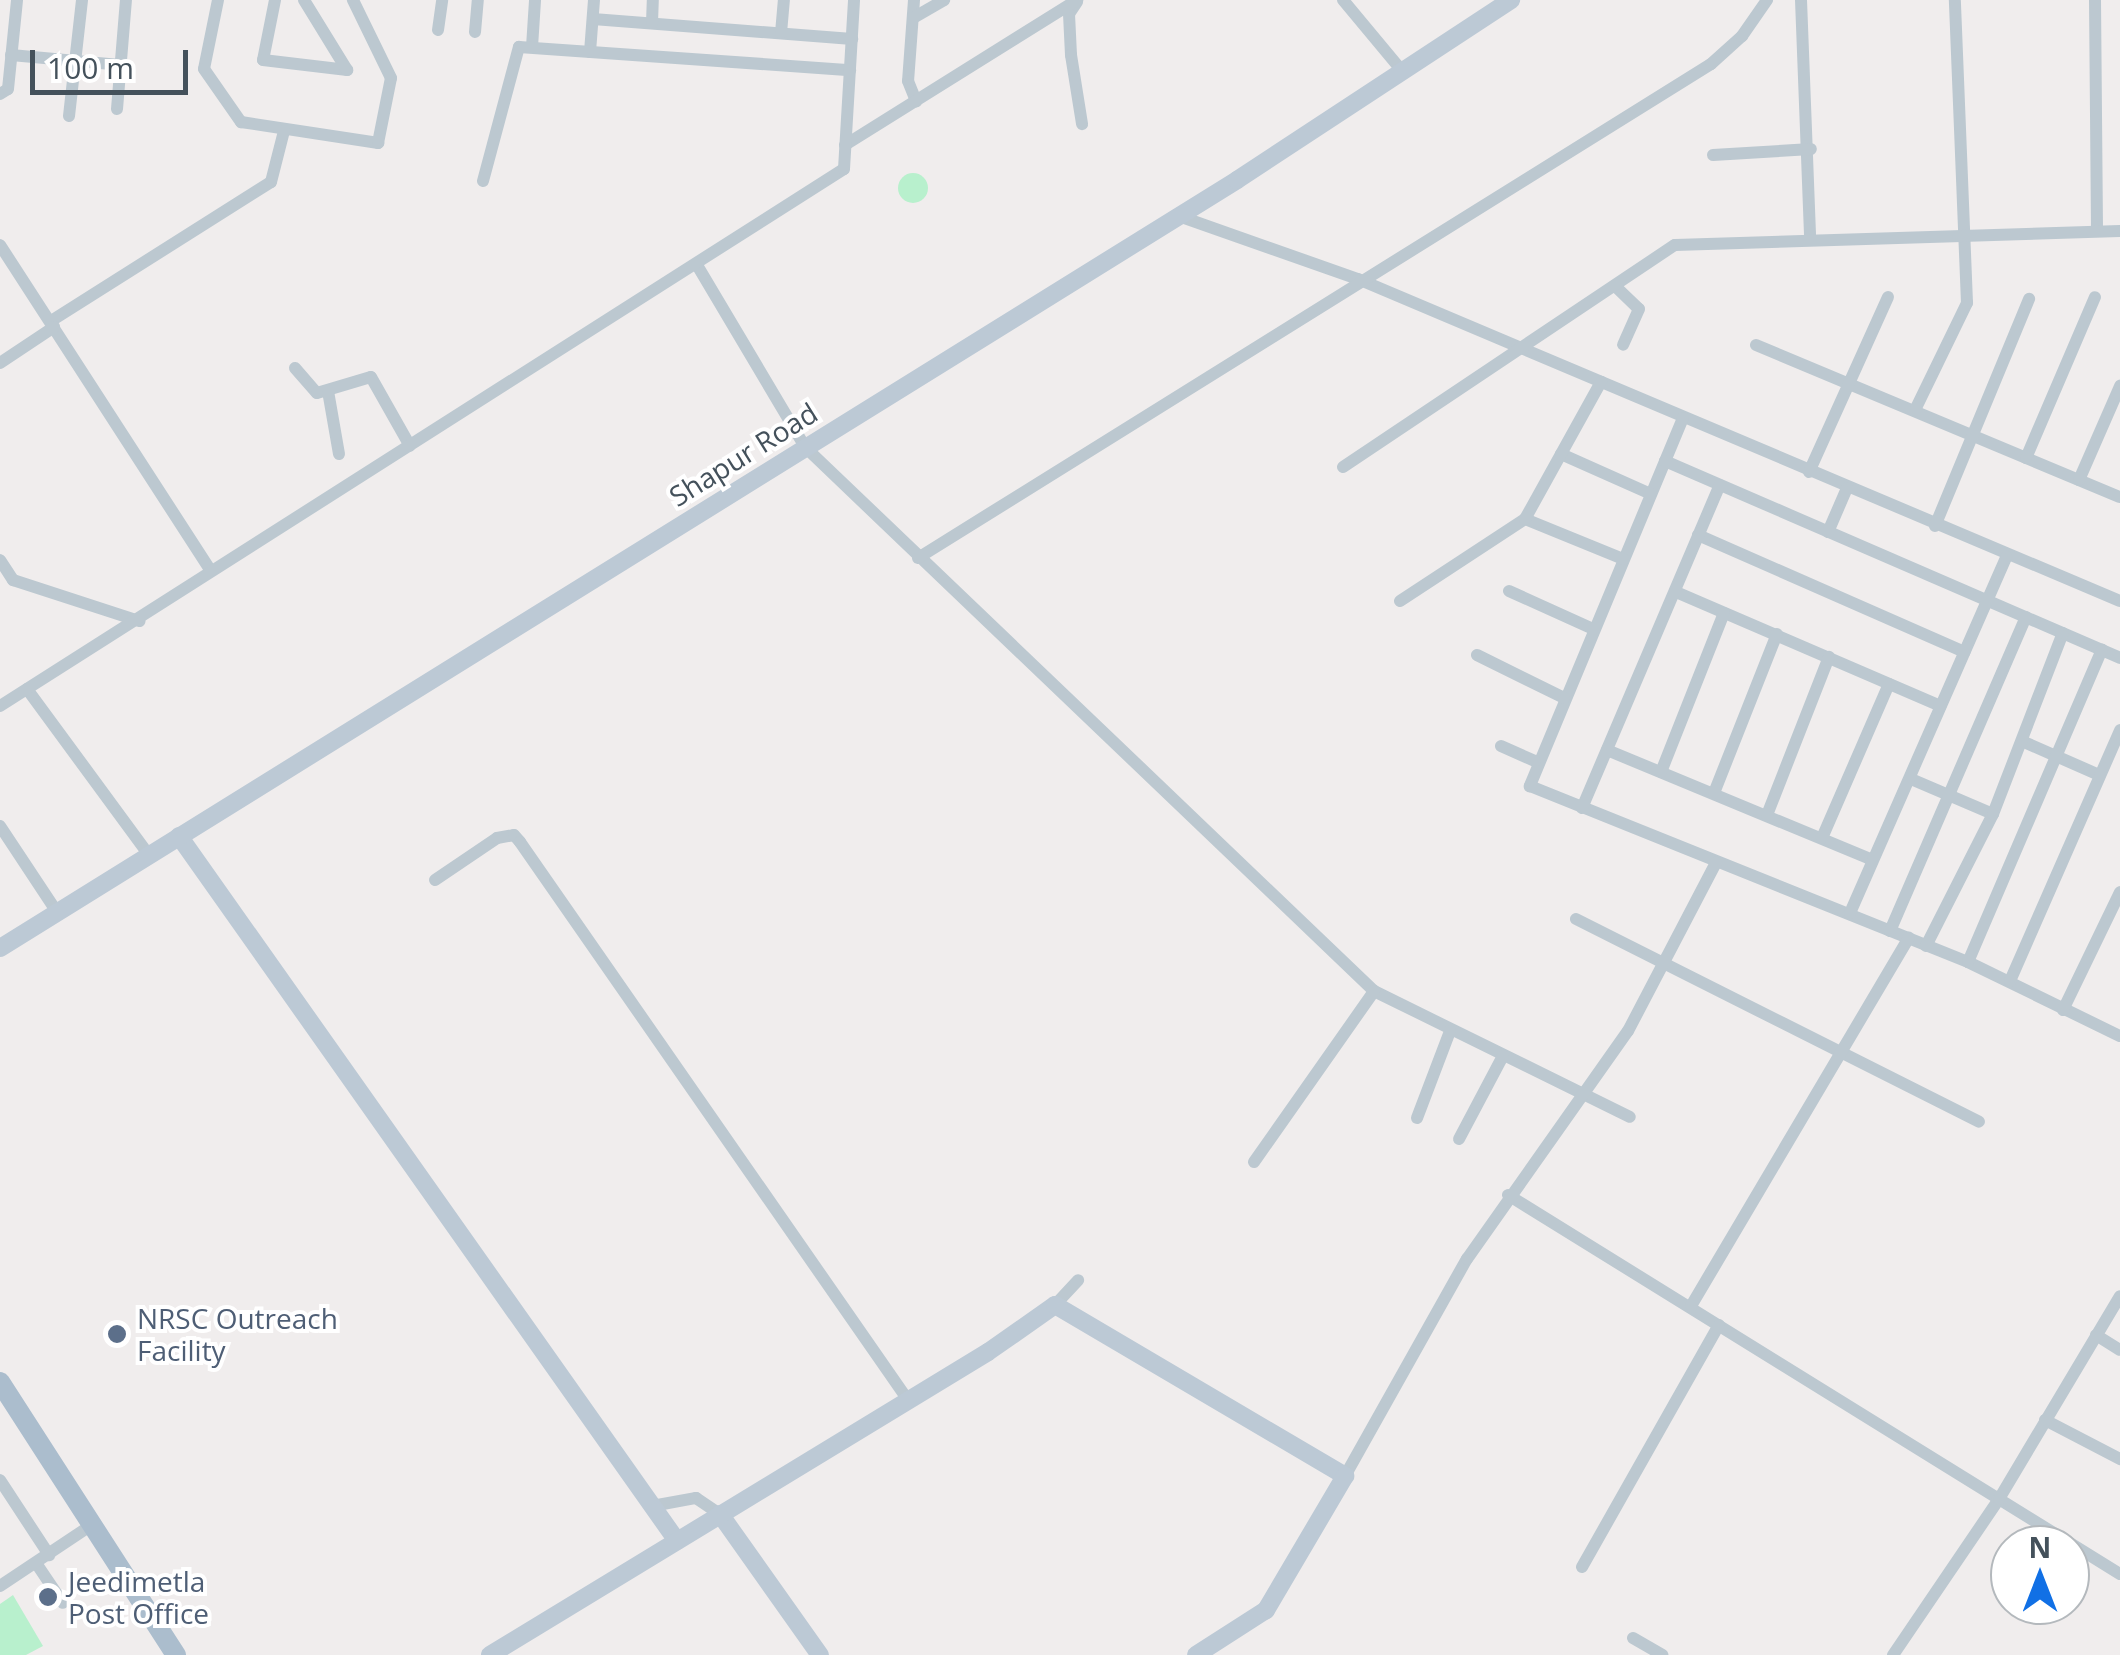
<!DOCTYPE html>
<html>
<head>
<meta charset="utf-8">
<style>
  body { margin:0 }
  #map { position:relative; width:2120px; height:1655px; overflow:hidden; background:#f0eded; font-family:"Open Sans",sans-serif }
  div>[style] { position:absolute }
  .green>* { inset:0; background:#b8f0cd }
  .round { border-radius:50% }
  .street>* { height:12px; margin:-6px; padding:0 6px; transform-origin:6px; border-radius:6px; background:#bcc8d0 }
  .secondary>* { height:18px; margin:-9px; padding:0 9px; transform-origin:9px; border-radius:9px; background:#bcc9d5 }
  .primary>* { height:20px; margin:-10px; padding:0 10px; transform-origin:10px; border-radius:10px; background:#abbdcd }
  .dots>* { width:28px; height:28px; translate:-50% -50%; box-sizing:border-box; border:5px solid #fff; border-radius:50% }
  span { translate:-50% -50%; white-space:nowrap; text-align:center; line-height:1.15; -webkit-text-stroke:8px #fff; paint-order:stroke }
  .street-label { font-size:28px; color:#44515b }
  .service-label { font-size:28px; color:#4e5e75 }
  .left { translate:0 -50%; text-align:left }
  .north { position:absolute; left:1990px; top:1525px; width:100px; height:100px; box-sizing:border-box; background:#fff; border:2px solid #b4b9bd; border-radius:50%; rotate:0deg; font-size:28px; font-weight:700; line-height:40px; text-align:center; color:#44515b }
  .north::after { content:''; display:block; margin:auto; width:35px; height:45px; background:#1170e5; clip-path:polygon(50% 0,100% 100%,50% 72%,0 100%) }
  .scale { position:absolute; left:30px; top:50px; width:158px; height:45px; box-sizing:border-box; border:5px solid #44515b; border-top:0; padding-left:12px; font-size:30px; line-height:35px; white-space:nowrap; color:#44515b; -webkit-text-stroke:8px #fff; paint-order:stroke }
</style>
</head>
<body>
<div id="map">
  <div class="green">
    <i class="round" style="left:898px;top:173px;width:30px;height:30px"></i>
    <i style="clip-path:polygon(13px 1595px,43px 1646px,26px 1655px,0 1655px,0 1604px)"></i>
  </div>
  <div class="street">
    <i style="left:218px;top:0;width:70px;rotate:101.5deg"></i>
    <i style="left:204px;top:69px;width:65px;rotate:55.1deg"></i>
    <i style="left:241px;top:122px;width:139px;rotate:8.7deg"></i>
    <i style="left:378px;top:143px;width:66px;rotate:-78.7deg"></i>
    <i style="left:391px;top:78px;width:87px;rotate:-116deg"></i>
    <i style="left:275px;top:0;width:61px;rotate:101.3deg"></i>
    <i style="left:263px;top:60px;width:85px;rotate:6.8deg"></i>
    <i style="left:347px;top:70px;width:82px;rotate:-121.6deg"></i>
    <i style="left:914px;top:0;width:81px;rotate:94.2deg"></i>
    <i style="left:908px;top:81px;width:22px;rotate:68deg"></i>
    <i style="left:1343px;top:0;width:94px;rotate:50.2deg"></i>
    <i style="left:1801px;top:0;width:238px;rotate:87.8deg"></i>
    <i style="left:2095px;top:0;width:231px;rotate:89.5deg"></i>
    <i style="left:1077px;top:2px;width:14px;rotate:124deg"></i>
    <i style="left:1069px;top:14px;width:41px;rotate:87.2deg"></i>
    <i style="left:1071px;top:55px;width:70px;rotate:80.9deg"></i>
    <i style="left:913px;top:18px;width:36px;rotate:-30deg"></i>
    <i style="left:593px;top:19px;width:260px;rotate:4.4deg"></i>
    <i style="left:652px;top:23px;width:23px;rotate:-88deg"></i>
    <i style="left:438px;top:30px;width:30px;rotate:-82deg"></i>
    <i style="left:475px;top:32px;width:32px;rotate:-85deg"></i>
    <i style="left:781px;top:33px;width:33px;rotate:-85deg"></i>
    <i style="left:532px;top:47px;width:47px;rotate:-86.3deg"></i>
    <i style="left:590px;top:52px;width:52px;rotate:-85.6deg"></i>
    <i style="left:11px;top:55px;width:109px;rotate:5.2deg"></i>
    <i style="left:0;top:94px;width:9px;rotate:-32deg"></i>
    <i style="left:8px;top:89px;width:89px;rotate:-84.2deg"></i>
    <i style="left:117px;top:109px;width:109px;rotate:-85.3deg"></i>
    <i style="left:69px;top:116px;width:117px;rotate:-83.6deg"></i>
    <i style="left:845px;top:145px;width:274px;rotate:-32deg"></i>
    <i style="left:1713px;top:155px;width:98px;rotate:-3.5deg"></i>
    <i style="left:483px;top:181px;width:139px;rotate:-75deg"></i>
    <i style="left:519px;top:47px;width:332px;rotate:4deg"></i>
    <i style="left:1176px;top:215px;width:193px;rotate:19.4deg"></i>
    <i style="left:1358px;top:279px;width:827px;rotate:22.91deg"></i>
    <i style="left:0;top:245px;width:388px;rotate:57.1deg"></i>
    <i style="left:697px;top:265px;width:212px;rotate:59.3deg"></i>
    <i style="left:805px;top:447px;width:787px;rotate:43.71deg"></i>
    <i style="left:1374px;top:991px;width:285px;rotate:26.2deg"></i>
    <i style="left:1615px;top:286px;width:33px;rotate:44deg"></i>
    <i style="left:1639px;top:309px;width:39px;rotate:114deg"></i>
    <i style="left:51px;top:321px;width:260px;rotate:-32.3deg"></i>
    <i style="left:271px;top:182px;width:53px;rotate:-75.7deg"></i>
    <i style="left:1756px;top:345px;width:394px;rotate:22.7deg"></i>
    <i style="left:0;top:363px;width:65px;rotate:-33.7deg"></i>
    <i style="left:295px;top:368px;width:33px;rotate:49deg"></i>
    <i style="left:317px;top:393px;width:56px;rotate:-16.5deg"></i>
    <i style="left:371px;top:377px;width:79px;rotate:60.5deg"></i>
    <i style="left:328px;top:391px;width:64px;rotate:80.1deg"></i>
    <i style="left:1916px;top:408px;width:117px;rotate:-64.1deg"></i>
    <i style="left:1967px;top:303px;width:303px;rotate:-92.3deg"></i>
    <i style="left:1683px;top:418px;width:399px;rotate:112.6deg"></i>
    <i style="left:1530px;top:786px;width:472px;rotate:21.9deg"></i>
    <i style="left:1968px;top:962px;width:169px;rotate:26deg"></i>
    <i style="left:1561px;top:454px;width:98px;rotate:24deg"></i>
    <i style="left:2026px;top:458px;width:175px;rotate:-66.8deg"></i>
    <i style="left:1665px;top:461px;width:496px;rotate:23.4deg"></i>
    <i style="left:1343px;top:467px;width:399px;rotate:-33.8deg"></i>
    <i style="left:1675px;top:245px;width:445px;rotate:-1.8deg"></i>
    <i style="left:1809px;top:472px;width:192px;rotate:-65.7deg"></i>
    <i style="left:2079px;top:480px;width:103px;rotate:-66.4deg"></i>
    <i style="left:1525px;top:519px;width:106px;rotate:22.2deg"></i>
    <i style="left:1935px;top:526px;width:246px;rotate:-67.5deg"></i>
    <i style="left:1828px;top:532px;width:48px;rotate:-66.6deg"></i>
    <i style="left:1698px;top:535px;width:291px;rotate:23.7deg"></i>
    <i style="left:918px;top:558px;width:934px;rotate:-31.92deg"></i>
    <i style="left:1711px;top:64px;width:42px;rotate:-42.1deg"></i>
    <i style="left:1742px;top:36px;width:44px;rotate:-55.2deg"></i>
    <i style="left:0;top:560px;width:24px;rotate:57deg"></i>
    <i style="left:13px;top:580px;width:133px;rotate:18deg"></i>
    <i style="left:1509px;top:591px;width:92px;rotate:24.3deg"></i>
    <i style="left:1676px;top:592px;width:288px;rotate:23.3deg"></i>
    <i style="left:1400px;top:601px;width:149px;rotate:-33.3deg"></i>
    <i style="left:1525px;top:519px;width:157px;rotate:-61deg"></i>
    <i style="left:1477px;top:655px;width:97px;rotate:26.3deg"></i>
    <i style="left:27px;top:689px;width:205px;rotate:53.7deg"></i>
    <i style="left:0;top:706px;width:1000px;rotate:-32.47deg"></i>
    <i style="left:844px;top:169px;width:169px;rotate:-86.6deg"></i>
    <i style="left:2024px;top:742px;width:82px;rotate:23.7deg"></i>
    <i style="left:1501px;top:746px;width:37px;rotate:24deg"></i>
    <i style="left:1607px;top:750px;width:287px;rotate:22.5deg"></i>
    <i style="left:1661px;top:772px;width:171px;rotate:-68.4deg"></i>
    <i style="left:1911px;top:779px;width:89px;rotate:23.1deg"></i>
    <i style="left:1714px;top:793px;width:171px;rotate:-68.4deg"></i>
    <i style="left:1582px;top:808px;width:351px;rotate:-66.9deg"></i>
    <i style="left:1767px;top:815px;width:170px;rotate:-68.6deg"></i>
    <i style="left:0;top:826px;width:103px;rotate:56.5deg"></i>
    <i style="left:1822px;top:838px;width:168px;rotate:-66.5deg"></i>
    <i style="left:435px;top:880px;width:75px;rotate:-34.1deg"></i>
    <i style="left:497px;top:838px;width:17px;rotate:-10deg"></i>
    <i style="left:514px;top:835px;width:9px;rotate:49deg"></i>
    <i style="left:520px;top:842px;width:680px;rotate:55.19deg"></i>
    <i style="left:1850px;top:913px;width:389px;rotate:-66.3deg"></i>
    <i style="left:1576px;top:919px;width:451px;rotate:26.7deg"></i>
    <i style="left:1890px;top:931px;width:342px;rotate:-66.6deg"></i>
    <i style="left:1926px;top:946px;width:148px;rotate:-63.1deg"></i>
    <i style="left:1993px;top:814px;width:194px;rotate:-68.9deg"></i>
    <i style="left:1968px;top:962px;width:340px;rotate:-66.8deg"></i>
    <i style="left:2010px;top:981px;width:274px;rotate:-66.3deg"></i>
    <i style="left:2063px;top:1010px;width:131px;rotate:-64.2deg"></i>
    <i style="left:1417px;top:1118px;width:93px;rotate:-69.2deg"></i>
    <i style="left:1459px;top:1139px;width:94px;rotate:-62.1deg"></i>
    <i style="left:1254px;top:1162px;width:209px;rotate:-54.9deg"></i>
    <i style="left:1508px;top:1195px;width:720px;rotate:31.77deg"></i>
    <i style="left:1055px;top:1305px;width:34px;rotate:-47deg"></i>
    <i style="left:1691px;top:1306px;width:428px;rotate:-59.4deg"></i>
    <i style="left:2096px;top:1335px;width:28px;rotate:32deg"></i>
    <i style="left:2045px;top:1420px;width:85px;rotate:27.5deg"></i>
    <i style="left:1345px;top:1476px;width:249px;rotate:-60.7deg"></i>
    <i style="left:1467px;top:1259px;width:279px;rotate:-54.8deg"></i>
    <i style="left:1628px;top:1031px;width:190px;rotate:-62.4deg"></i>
    <i style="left:0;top:1480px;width:90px;rotate:56.8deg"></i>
    <i style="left:652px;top:1506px;width:45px;rotate:-10.3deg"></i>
    <i style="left:696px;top:1498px;width:29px;rotate:34deg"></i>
    <i style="left:36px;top:1563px;width:48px;rotate:56deg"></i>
    <i style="left:1582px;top:1567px;width:278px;rotate:-60.5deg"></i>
    <i style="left:0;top:1586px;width:101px;rotate:-33.7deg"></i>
    <i style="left:1633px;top:1638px;width:34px;rotate:30deg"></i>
    <i style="left:1893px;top:1655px;width:189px;rotate:-55.8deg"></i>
    <i style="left:1999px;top:1499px;width:236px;rotate:-59.2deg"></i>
  </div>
  <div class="secondary">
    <i style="left:179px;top:836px;width:863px;rotate:54.76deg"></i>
    <i style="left:0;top:948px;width:1456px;rotate:-31.83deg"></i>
    <i style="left:1237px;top:180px;width:328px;rotate:-33.3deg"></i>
    <i style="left:720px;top:1514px;width:173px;rotate:54.7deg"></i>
    <i style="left:490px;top:1655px;width:583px;rotate:-31.32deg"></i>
    <i style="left:988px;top:1352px;width:82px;rotate:-35deg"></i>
    <i style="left:1055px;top:1305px;width:337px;rotate:30.5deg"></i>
    <i style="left:1345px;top:1476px;width:156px;rotate:120.5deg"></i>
    <i style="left:1266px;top:1610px;width:83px;rotate:147.3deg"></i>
  </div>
  <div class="primary">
    <i style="left:0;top:1382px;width:325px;rotate:57.2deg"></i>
  </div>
  <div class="dots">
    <i style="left:117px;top:1334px;background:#5c6f8a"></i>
    <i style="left:48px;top:1597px;background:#5c6f8a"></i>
  </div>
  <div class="street-label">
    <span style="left:743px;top:454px;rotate:-32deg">Shapur Road</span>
  </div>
  <div class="service-label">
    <span class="left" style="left:137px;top:1334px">NRSC Outreach<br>Facility</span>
    <span class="left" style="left:68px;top:1597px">Jeedimetla<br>Post Office</span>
  </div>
  <div class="north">N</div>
  <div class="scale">100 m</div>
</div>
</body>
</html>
